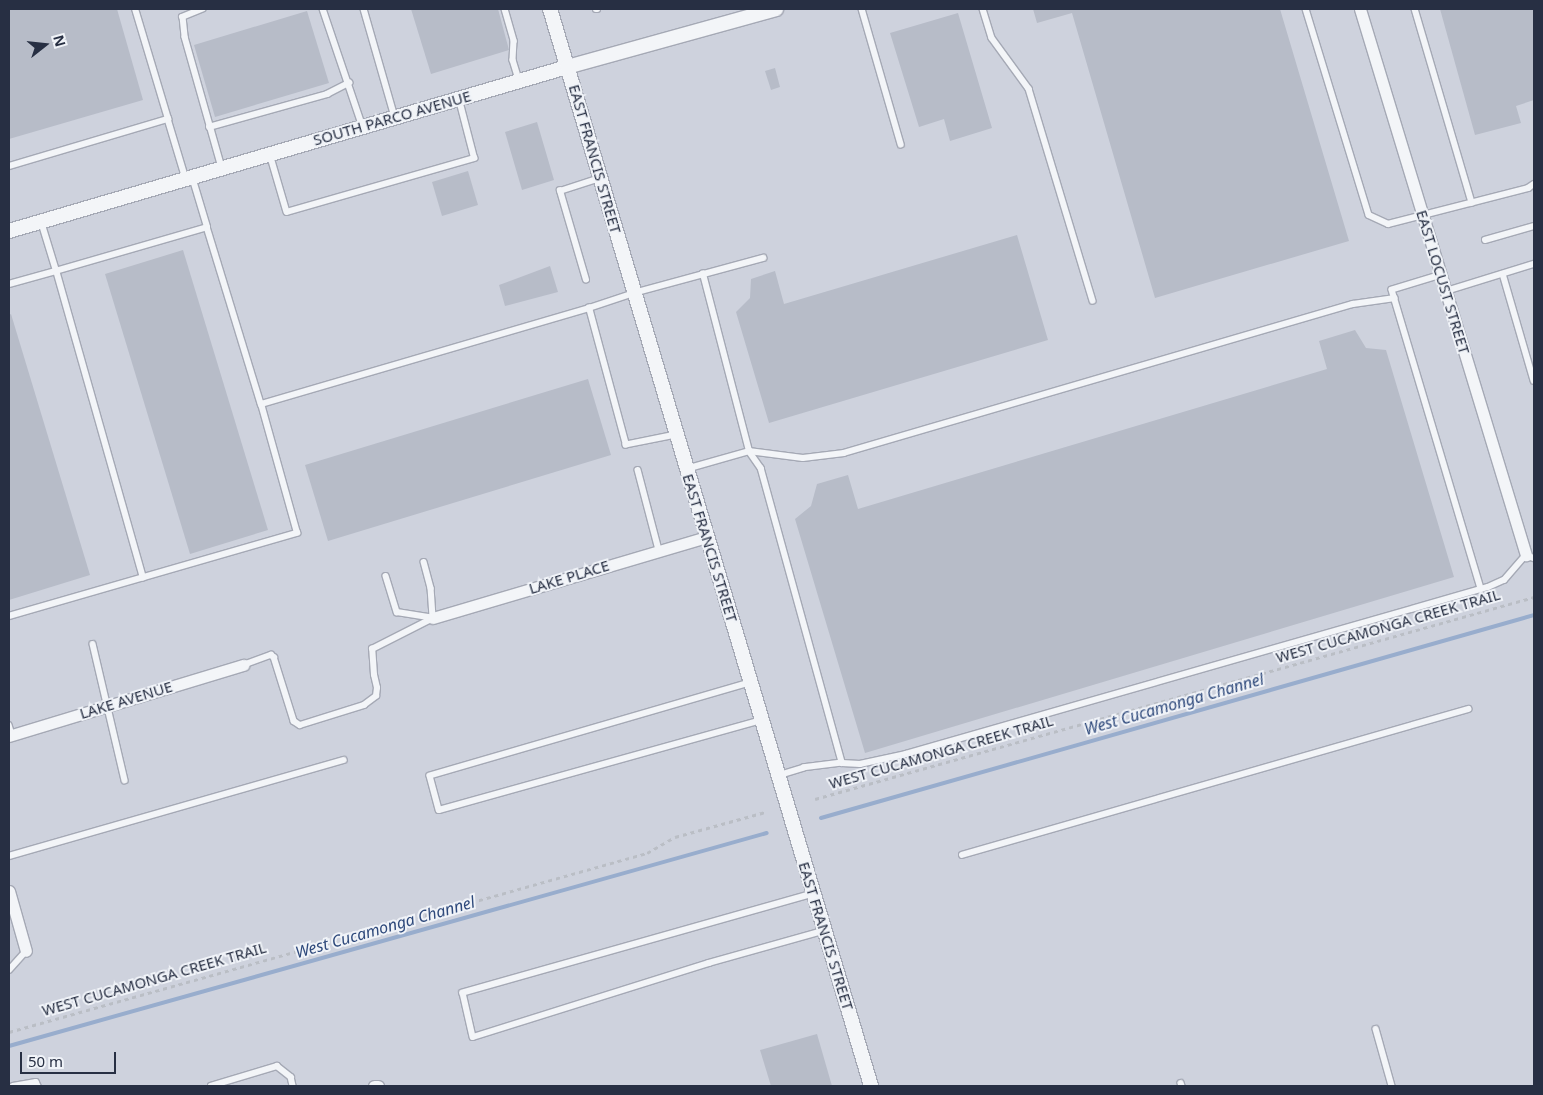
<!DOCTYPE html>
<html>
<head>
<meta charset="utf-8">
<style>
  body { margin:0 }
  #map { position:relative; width:1543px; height:1095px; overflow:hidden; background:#e0e3ea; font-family:"Noto Sans",sans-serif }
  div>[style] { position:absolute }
  .built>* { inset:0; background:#ced2dd }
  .stream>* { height:4px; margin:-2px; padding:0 2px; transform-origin:2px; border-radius:2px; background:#98adcd }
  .building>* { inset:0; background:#b7bcc8 }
  .path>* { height:2.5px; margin-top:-1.25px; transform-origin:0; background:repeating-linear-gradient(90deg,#babec5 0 4px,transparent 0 8px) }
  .roads { filter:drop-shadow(1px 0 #a5a9b5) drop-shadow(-1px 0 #a5a9b5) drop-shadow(0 1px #a5a9b5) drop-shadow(0 -1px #a5a9b5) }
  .service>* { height:5.5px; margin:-2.75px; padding:0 2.75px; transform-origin:2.75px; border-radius:2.75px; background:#f3f5f8 }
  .minor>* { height:11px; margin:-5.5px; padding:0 5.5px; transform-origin:5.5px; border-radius:5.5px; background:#f3f5f8 }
  .tertiary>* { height:14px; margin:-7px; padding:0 7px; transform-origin:7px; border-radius:7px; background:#f3f5f8 }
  span { translate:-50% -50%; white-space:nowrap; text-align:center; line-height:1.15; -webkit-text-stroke:4px #f0f3f8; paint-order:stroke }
  .street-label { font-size:15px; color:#272f43 }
  .water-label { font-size:16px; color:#2e497b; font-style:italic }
  .frame { position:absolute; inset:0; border:10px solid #272f43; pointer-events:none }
  .north { position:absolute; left:20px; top:20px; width:50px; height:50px; -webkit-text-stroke:4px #f0f3f8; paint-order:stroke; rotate:74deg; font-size:14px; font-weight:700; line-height:20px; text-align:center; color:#272f43 }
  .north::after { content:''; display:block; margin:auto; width:18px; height:22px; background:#272f43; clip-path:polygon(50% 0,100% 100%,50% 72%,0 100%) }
  .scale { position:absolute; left:20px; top:1052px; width:96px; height:22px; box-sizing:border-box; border:2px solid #272f43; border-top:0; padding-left:6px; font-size:15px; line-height:18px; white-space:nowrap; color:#272f43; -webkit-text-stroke:4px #f0f3f8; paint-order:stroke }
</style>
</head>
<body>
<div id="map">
  <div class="built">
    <i style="clip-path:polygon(9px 9px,1534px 9px,1534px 1086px,9px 1086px)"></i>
  </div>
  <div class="stream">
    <i style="left:821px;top:818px;width:741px;rotate:-15.89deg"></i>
    <i style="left:9px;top:1046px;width:787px;rotate:-15.7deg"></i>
  </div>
  <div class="building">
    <i style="clip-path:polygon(9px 9px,117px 9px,143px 100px,9px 139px)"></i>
    <i style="clip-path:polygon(411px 9px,498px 9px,509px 50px,431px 74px)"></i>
    <i style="clip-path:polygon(1033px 9px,1280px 9px,1349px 241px,1155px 298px,1072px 13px,1037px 23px)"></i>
    <i style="clip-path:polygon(1440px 9px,1534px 9px,1534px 100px,1516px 106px,1521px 123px,1475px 135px)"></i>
    <i style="clip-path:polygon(307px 11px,329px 83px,215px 117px,194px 45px)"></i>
    <i style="clip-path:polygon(958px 13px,992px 128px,950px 141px,944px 119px,919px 127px,890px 33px)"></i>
    <i style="clip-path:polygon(775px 68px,780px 87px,771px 90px,765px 71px)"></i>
    <i style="clip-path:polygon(537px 122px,554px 180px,522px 190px,505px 132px)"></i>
    <i style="clip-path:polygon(468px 171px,478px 205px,442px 216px,432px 182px)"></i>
    <i style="clip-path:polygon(1017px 235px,1048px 340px,769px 423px,736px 312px,750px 298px,751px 279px,775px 271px,784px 304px)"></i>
    <i style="clip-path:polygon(183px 250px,268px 530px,190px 554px,105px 274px)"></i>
    <i style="clip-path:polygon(550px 266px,558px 292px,505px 306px,499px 285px)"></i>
    <i style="clip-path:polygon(11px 314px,90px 575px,9px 600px,9px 315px)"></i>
    <i style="clip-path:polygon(1355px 330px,1366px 348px,1386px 350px,1454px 577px,865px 753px,795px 519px,811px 506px,817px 484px,848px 475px,858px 509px,1327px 369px,1319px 341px)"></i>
    <i style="clip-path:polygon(588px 379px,611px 455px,328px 541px,305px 465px)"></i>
    <i style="clip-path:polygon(817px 1034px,832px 1086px,771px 1086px,760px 1050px)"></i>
  </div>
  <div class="path">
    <i style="left:815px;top:799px;width:747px;rotate:-15.69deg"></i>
    <i style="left:9px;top:1032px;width:663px;rotate:-15.67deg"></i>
    <i style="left:647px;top:853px;width:32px;rotate:-30deg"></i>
    <i style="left:675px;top:837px;width:93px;rotate:-15.5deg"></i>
  </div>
  <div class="roads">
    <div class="service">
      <i style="left:203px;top:9px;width:22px;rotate:158deg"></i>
      <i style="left:183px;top:17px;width:20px;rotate:84deg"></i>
      <i style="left:185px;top:37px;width:136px;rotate:74.2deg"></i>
      <i style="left:323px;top:9px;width:125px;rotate:71.3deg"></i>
      <i style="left:364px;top:9px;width:112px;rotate:74deg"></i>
      <i style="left:505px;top:9px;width:33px;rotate:74deg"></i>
      <i style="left:514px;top:41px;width:19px;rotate:93deg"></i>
      <i style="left:513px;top:60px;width:21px;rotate:73deg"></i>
      <i style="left:596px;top:9px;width:1px"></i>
      <i style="left:862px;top:9px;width:141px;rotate:73.9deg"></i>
      <i style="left:983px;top:9px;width:30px;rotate:73deg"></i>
      <i style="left:992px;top:38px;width:63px;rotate:54deg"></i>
      <i style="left:1029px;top:89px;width:221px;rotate:73.2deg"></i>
      <i style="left:1306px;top:9px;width:215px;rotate:73deg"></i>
      <i style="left:1369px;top:215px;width:21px;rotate:25deg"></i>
      <i style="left:1388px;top:224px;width:145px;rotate:-14.4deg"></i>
      <i style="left:1528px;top:188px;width:7px;rotate:-34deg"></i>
      <i style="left:1415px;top:9px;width:202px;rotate:73.6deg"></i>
      <i style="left:168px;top:119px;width:63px;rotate:73.3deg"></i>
      <i style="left:209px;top:127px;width:123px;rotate:-15.6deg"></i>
      <i style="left:327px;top:94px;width:25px;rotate:-27deg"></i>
      <i style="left:270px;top:154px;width:60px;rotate:73.7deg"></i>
      <i style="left:287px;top:212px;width:195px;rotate:-16.1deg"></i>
      <i style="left:474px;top:158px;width:60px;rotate:-104.5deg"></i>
      <i style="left:9px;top:166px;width:166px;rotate:-16.5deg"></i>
      <i style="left:168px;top:119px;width:115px;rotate:-106.7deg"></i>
      <i style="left:207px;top:227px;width:185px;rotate:73deg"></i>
      <i style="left:1485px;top:240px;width:51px;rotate:-15.9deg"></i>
      <i style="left:1503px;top:274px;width:111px;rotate:73.8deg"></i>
      <i style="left:1441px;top:275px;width:51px;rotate:163deg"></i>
      <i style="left:1392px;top:290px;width:312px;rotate:73.4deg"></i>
      <i style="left:586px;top:280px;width:93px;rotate:-106.3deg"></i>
      <i style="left:560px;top:191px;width:42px;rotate:-18deg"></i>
      <i style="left:9px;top:284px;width:49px;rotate:-15.5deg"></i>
      <i style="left:56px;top:271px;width:51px;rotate:-107deg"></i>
      <i style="left:1446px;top:291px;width:92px;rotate:-17.1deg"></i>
      <i style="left:676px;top:435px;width:51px;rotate:168.7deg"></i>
      <i style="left:626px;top:445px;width:142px;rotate:-105.1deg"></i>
      <i style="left:589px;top:308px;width:47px;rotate:-18.4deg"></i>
      <i style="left:634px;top:293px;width:134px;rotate:-15.2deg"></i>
      <i style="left:749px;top:451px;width:54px;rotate:7.4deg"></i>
      <i style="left:803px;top:458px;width:41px;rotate:-7deg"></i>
      <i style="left:844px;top:453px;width:530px;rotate:-16.32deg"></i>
      <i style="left:1353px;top:304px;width:42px;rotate:-8.1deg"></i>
      <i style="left:749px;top:451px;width:21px;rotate:55deg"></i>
      <i style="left:761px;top:468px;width:306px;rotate:74.6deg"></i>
      <i style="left:842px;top:763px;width:38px;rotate:173deg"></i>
      <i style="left:804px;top:768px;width:27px;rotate:163deg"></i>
      <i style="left:686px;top:469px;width:66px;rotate:-15.9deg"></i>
      <i style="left:749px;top:451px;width:183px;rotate:-104.6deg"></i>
      <i style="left:638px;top:470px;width:83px;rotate:75.3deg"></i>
      <i style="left:424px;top:562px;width:27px;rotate:75deg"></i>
      <i style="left:431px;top:588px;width:30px;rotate:86deg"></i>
      <i style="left:386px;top:576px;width:38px;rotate:73deg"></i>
      <i style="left:397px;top:612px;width:36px;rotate:9deg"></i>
      <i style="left:143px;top:578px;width:319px;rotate:-105.8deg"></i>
      <i style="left:56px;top:271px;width:157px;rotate:-16.2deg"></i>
      <i style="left:207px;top:227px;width:52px;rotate:-106.7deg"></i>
      <i style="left:9px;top:616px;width:300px;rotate:-16.1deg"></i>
      <i style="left:297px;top:533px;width:134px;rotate:-105.6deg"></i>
      <i style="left:261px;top:404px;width:342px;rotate:-16.3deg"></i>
      <i style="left:93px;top:644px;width:140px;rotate:76.8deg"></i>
      <i style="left:243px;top:665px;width:30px;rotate:-20deg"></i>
      <i style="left:271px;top:655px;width:4px;rotate:34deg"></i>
      <i style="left:274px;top:657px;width:67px;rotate:72.6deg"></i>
      <i style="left:294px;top:721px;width:7px;rotate:34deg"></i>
      <i style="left:300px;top:725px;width:67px;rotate:-17.4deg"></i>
      <i style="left:364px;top:705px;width:15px;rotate:-37deg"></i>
      <i style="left:376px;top:696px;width:8px;rotate:-83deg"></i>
      <i style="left:377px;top:688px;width:13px;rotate:-103deg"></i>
      <i style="left:374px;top:675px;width:26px;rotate:-94deg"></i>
      <i style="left:372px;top:649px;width:68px;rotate:-26.9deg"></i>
      <i style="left:750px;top:683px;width:333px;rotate:163.8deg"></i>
      <i style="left:430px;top:776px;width:35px;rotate:75deg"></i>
      <i style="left:439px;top:810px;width:334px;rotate:-15.6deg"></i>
      <i style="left:9px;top:725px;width:10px;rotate:73deg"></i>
      <i style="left:842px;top:763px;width:18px;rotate:3deg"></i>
      <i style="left:860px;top:764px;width:47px;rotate:-12.3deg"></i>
      <i style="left:906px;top:754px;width:605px;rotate:-16.01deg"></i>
      <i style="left:1488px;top:587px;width:17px;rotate:-24deg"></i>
      <i style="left:1504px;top:580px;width:33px;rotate:-49deg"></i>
      <i style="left:1526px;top:555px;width:9px;rotate:21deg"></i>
      <i style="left:962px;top:855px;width:527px;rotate:-16.09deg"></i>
      <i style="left:9px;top:856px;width:348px;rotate:-16deg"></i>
      <i style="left:813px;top:894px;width:364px;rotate:164.2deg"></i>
      <i style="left:463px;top:993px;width:45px;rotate:77.2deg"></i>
      <i style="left:473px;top:1037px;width:247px;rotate:-17.4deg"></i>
      <i style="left:709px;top:963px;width:118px;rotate:-15.7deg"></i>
      <i style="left:9px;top:970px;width:25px;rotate:-48deg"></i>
      <i style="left:1376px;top:1029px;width:59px;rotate:74.3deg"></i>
      <i style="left:1181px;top:1083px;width:3px;rotate:72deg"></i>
      <i style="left:13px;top:1086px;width:23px;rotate:-10deg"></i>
      <i style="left:36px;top:1082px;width:4px;rotate:63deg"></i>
      <i style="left:211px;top:1086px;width:69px;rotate:-16.9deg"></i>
      <i style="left:277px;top:1066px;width:18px;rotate:38deg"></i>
      <i style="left:291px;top:1077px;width:9px;rotate:77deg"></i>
    </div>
    <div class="minor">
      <i style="left:1360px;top:9px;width:571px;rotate:73.09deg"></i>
      <i style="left:433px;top:618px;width:285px;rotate:-16.5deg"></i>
      <i style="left:9px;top:736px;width:245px;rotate:-16.9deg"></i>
      <i style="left:9px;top:891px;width:62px;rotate:74.2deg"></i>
      <i style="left:374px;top:1086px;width:4px"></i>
    </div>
    <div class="tertiary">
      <i style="left:550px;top:9px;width:1124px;rotate:73.4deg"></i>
      <i style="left:9px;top:231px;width:582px;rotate:-16.38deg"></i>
      <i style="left:567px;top:67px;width:217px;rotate:-15.5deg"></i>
    </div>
  </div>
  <div class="street-label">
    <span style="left:392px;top:118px;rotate:-16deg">SOUTH PARCO AVENUE</span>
    <span style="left:595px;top:159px;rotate:74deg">EAST FRANCIS STREET</span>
    <span style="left:1443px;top:282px;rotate:73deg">EAST LOCUST STREET</span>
    <span style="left:710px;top:548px;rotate:73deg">EAST FRANCIS STREET</span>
    <span style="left:569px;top:577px;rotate:-17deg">LAKE PLACE</span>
    <span style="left:1388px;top:626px;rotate:-16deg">WEST CUCAMONGA CREEK TRAIL</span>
    <span style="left:126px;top:700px;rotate:-17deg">LAKE AVENUE</span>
    <span style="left:941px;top:752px;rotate:-16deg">WEST CUCAMONGA CREEK TRAIL</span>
    <span style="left:826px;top:936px;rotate:73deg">EAST FRANCIS STREET</span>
    <span style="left:154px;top:979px;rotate:-16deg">WEST CUCAMONGA CREEK TRAIL</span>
  </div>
  <div class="water-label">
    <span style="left:1174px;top:704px;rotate:-16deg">West Cucamonga Channel</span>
    <span style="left:385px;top:927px;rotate:-16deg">West Cucamonga Channel</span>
  </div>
  <div class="frame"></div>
  <div class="north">N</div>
  <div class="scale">50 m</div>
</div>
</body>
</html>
